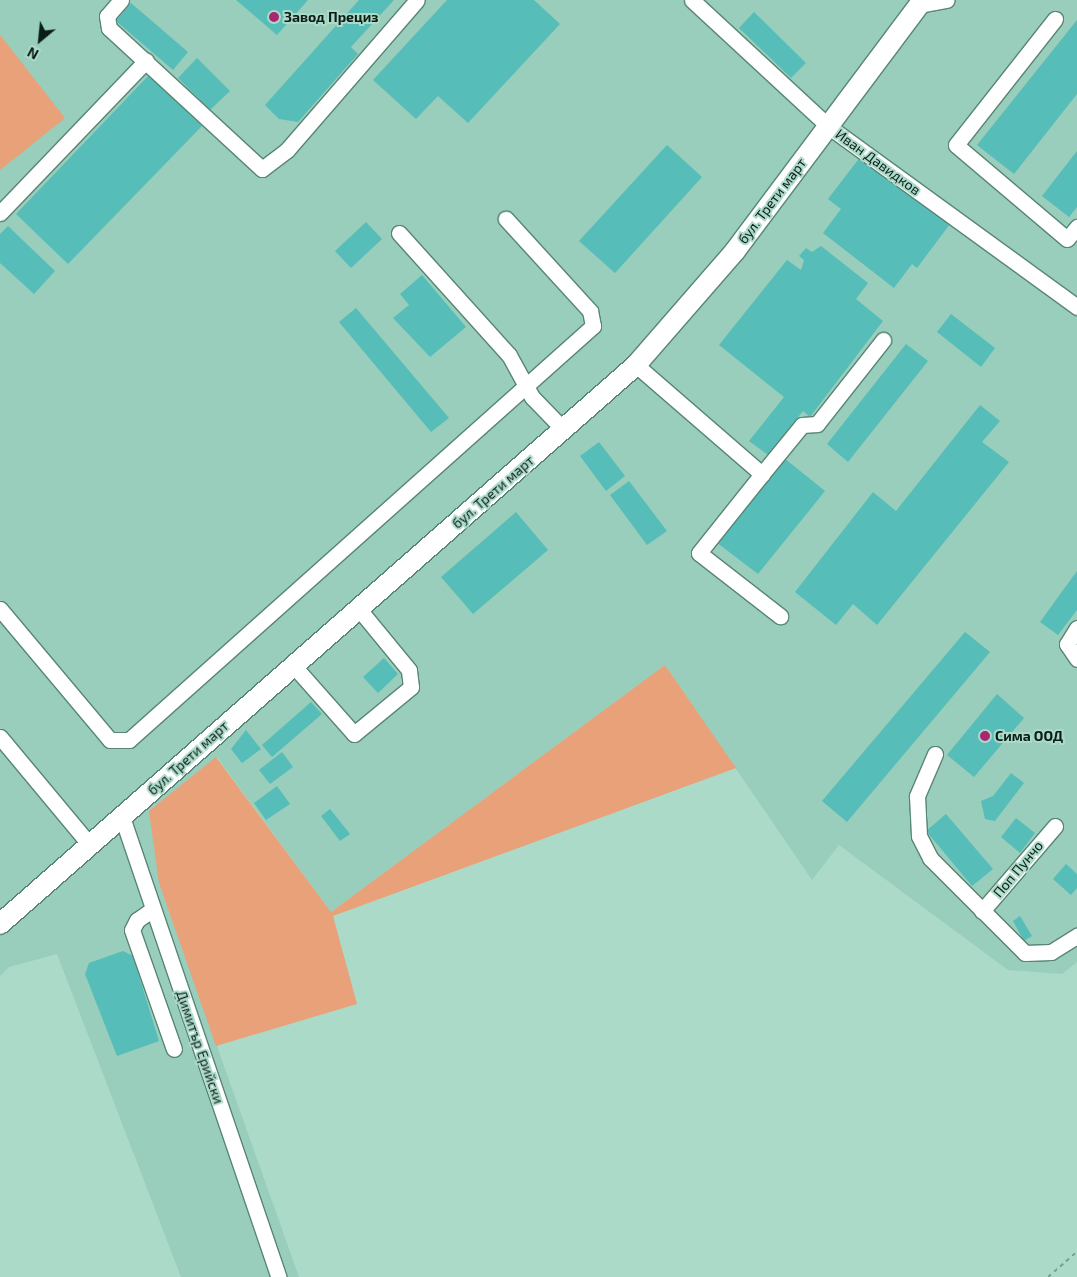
<!DOCTYPE html>
<html>
<head>
<meta charset="utf-8">
<style>
  body { margin:0 }
  #map { position:relative; width:1077px; height:1277px; overflow:hidden; background:#acdac9; font-family:"Exo 2",sans-serif }
  div>[style] { position:absolute }
  .built>* { inset:0; background:#98cebb }
  .green>* { inset:0; background:#e8a179 }
  .building>* { inset:0; background:#57bdb8 }
  .path>* { height:2px; margin-top:-1px; transform-origin:0; background:repeating-linear-gradient(90deg,#7a9f92 0 4px,transparent 0 8px) }
  .roads { filter:drop-shadow(1px 0 #598575) drop-shadow(-1px 0 #598575) drop-shadow(0 1px #598575) drop-shadow(0 -1px #598575) }
  .minor>* { height:15px; margin:-7.5px; padding:0 7.5px; transform-origin:7.5px; border-radius:7.5px; background:#fff }
  .major>* { height:20px; margin:-10px; padding:0 10px; transform-origin:10px; border-radius:10px; background:#fff }
  .dots>* { width:14px; height:14px; translate:-50% -50%; box-sizing:border-box; border:2px solid #acdac9; border-radius:50% }
  span { translate:-50% -50%; white-space:nowrap; text-align:center; line-height:1.15; -webkit-text-stroke:4px #acdac9; paint-order:stroke }
  .poi-label { font-size:14px; color:#0b1d17; font-weight:700 }
  .left { translate:0 -50%; text-align:left }
  .street-label { font-size:14px; color:#0b1d17 }
  .north { position:absolute; left:15px; top:15px; width:50px; height:50px; -webkit-text-stroke:4px #acdac9; paint-order:stroke; rotate:208deg; font-size:14px; font-weight:700; line-height:20px; text-align:center; color:#0b1d17 }
  .north::after { content:''; display:block; margin:auto; width:18px; height:22px; background:#0b1d17; clip-path:polygon(50% 0,100% 100%,50% 72%,0 100%) }
</style>
</head>
<body>
<div id="map">
  <div class="built">
    <i style="clip-path:polygon(0 0,1077px 0,1077px 962px,1062px 974px,1008px 970px,839px 845px,812px 880px,665px 665px,331px 912px,217px 757px,159px 883px,299px 1277px,181px 1277px,57px 954px,9px 967px,0 976px)"></i>
  </div>
  <div class="green">
    <i style="clip-path:polygon(0 35px,65px 118px,0 170px)"></i>
    <i style="clip-path:polygon(665px 665px,736px 768px,333px 916px,357px 1004px,216px 1046px,159px 883px,149px 811px,216px 757px,331px 912px)"></i>
  </div>
  <div class="building">
    <i style="clip-path:polygon(236px 0,308px 0,277px 35px)"></i>
    <i style="clip-path:polygon(359px 0,394px 0,351px 47px,358px 54px,298px 122px,279px 119px,265px 105px)"></i>
    <i style="clip-path:polygon(447px 0,534px 0,560px 24px,468px 123px,438px 96px,416px 119px,373px 80px)"></i>
    <i style="clip-path:polygon(131px 3px,188px 52px,173px 70px,116px 21px)"></i>
    <i style="clip-path:polygon(754px 12px,806px 63px,791px 78px,739px 28px)"></i>
    <i style="clip-path:polygon(1077px 20px,1077px 94px,1014px 174px,977px 145px)"></i>
    <i style="clip-path:polygon(197px 58px,230px 91px,210px 110px,178px 78px)"></i>
    <i style="clip-path:polygon(149px 75px,202px 126px,68px 264px,16px 214px)"></i>
    <i style="clip-path:polygon(667px 145px,702px 177px,615px 273px,579px 241px)"></i>
    <i style="clip-path:polygon(1077px 151px,1077px 207px,1069px 217px,1042px 196px)"></i>
    <i style="clip-path:polygon(861px 156px,950px 224px,917px 268px,912px 264px,894px 288px,823px 233px,841px 209px,828px 199px)"></i>
    <i style="clip-path:polygon(366px 222px,382px 239px,351px 268px,335px 251px)"></i>
    <i style="clip-path:polygon(8px 226px,55px 271px,34px 294px,0 263px,0 234px)"></i>
    <i style="clip-path:polygon(821px 246px,868px 283px,856px 299px,883px 321px,810px 417px,803px 411px,768px 455px,749px 441px,784px 397px,719px 345px,787px 260px,801px 270px,804px 260px,799px 256px,806px 248px,812px 252px)"></i>
    <i style="clip-path:polygon(422px 275px,466px 327px,430px 357px,393px 318px,409px 305px,400px 294px)"></i>
    <i style="clip-path:polygon(356px 308px,449px 418px,431px 432px,339px 322px)"></i>
    <i style="clip-path:polygon(951px 314px,995px 348px,981px 367px,937px 332px)"></i>
    <i style="clip-path:polygon(906px 344px,928px 361px,848px 462px,827px 444px)"></i>
    <i style="clip-path:polygon(980px 405px,1000px 421px,982px 442px,1009px 462px,877px 625px,853px 604px,836px 625px,795px 592px,873px 492px,896px 511px)"></i>
    <i style="clip-path:polygon(599px 442px,625px 476px,606px 491px,580px 456px)"></i>
    <i style="clip-path:polygon(784px 458px,825px 491px,758px 574px,716px 542px)"></i>
    <i style="clip-path:polygon(629px 481px,667px 531px,647px 545px,610px 495px)"></i>
    <i style="clip-path:polygon(516px 512px,548px 550px,473px 614px,441px 577px)"></i>
    <i style="clip-path:polygon(1077px 571px,1077px 610px,1058px 635px,1040px 622px)"></i>
    <i style="clip-path:polygon(965px 632px,990px 652px,847px 822px,822px 801px)"></i>
    <i style="clip-path:polygon(384px 658px,398px 674px,378px 693px,363px 677px)"></i>
    <i style="clip-path:polygon(997px 694px,1024px 718px,974px 777px,947px 755px)"></i>
    <i style="clip-path:polygon(311px 702px,322px 714px,272px 757px,262px 745px)"></i>
    <i style="clip-path:polygon(246px 730px,261px 749px,242px 763px,231px 749px)"></i>
    <i style="clip-path:polygon(282px 752px,293px 767px,270px 784px,259px 770px)"></i>
    <i style="clip-path:polygon(1011px 773px,1024px 783px,995px 821px,985px 819px,981px 801px,993px 796px)"></i>
    <i style="clip-path:polygon(277px 786px,290px 804px,266px 820px,254px 803px)"></i>
    <i style="clip-path:polygon(330px 809px,350px 834px,340px 841px,321px 816px)"></i>
    <i style="clip-path:polygon(946px 814px,993px 869px,972px 886px,926px 831px)"></i>
    <i style="clip-path:polygon(1016px 818px,1035px 833px,1020px 853px,1001px 837px)"></i>
    <i style="clip-path:polygon(1066px 864px,1077px 874px,1077px 888px,1071px 895px,1053px 879px)"></i>
    <i style="clip-path:polygon(1020px 916px,1032px 936px,1024px 941px,1013px 921px)"></i>
    <i style="clip-path:polygon(123px 951px,133px 956px,159px 1041px,117px 1056px,85px 974px,89px 963px)"></i>
  </div>
  <div class="path">
    <i style="left:1048px;top:1277px;width:38px;rotate:-41deg"></i>
  </div>
  <div class="roads">
    <div class="minor">
      <i style="left:121px;top:0;width:21px;rotate:131deg"></i>
      <i style="left:107px;top:16px;width:12px;rotate:81deg"></i>
      <i style="left:109px;top:28px;width:208px;rotate:42.7deg"></i>
      <i style="left:262px;top:169px;width:31px;rotate:-37deg"></i>
      <i style="left:287px;top:150px;width:198px;rotate:-49.1deg"></i>
      <i style="left:692px;top:0;width:185px;rotate:42.8deg"></i>
      <i style="left:828px;top:126px;width:308px;rotate:36deg"></i>
      <i style="left:918px;top:5px;width:29px;rotate:-10deg"></i>
      <i style="left:1055px;top:19px;width:160px;rotate:128.2deg"></i>
      <i style="left:956px;top:145px;width:145px;rotate:40.3deg"></i>
      <i style="left:1067px;top:239px;width:16px;rotate:-50deg"></i>
      <i style="left:0;top:213px;width:211px;rotate:-46.2deg"></i>
      <i style="left:399px;top:233px;width:164px;rotate:48deg"></i>
      <i style="left:509px;top:355px;width:48px;rotate:61.3deg"></i>
      <i style="left:532px;top:397px;width:46px;rotate:45.9deg"></i>
      <i style="left:636px;top:365px;width:167px;rotate:40.9deg"></i>
      <i style="left:762px;top:474px;width:101px;rotate:128.6deg"></i>
      <i style="left:699px;top:553px;width:103px;rotate:37.9deg"></i>
      <i style="left:762px;top:474px;width:63px;rotate:-50.8deg"></i>
      <i style="left:802px;top:425px;width:15px;rotate:-4deg"></i>
      <i style="left:817px;top:424px;width:107px;rotate:-51.8deg"></i>
      <i style="left:0;top:609px;width:171px;rotate:50deg"></i>
      <i style="left:110px;top:740px;width:19px"></i>
      <i style="left:129px;top:740px;width:622px;rotate:-41.74deg"></i>
      <i style="left:593px;top:326px;width:15px;rotate:-101deg"></i>
      <i style="left:590px;top:311px;width:125px;rotate:-132.4deg"></i>
      <i style="left:1077px;top:628px;width:19px;rotate:122deg"></i>
      <i style="left:1067px;top:644px;width:18px;rotate:56deg"></i>
      <i style="left:293px;top:665px;width:92px;rotate:48.5deg"></i>
      <i style="left:354px;top:734px;width:74px;rotate:-39.5deg"></i>
      <i style="left:411px;top:687px;width:17px;rotate:-97deg"></i>
      <i style="left:409px;top:670px;width:80px;rotate:-129.4deg"></i>
      <i style="left:0;top:737px;width:141px;rotate:50.2deg"></i>
      <i style="left:935px;top:754px;width:46px;rotate:113.2deg"></i>
      <i style="left:917px;top:796px;width:40px;rotate:87.1deg"></i>
      <i style="left:919px;top:836px;width:25px;rotate:63deg"></i>
      <i style="left:930px;top:858px;width:134px;rotate:45deg"></i>
      <i style="left:1025px;top:953px;width:26px;rotate:-2deg"></i>
      <i style="left:1051px;top:952px;width:31px;rotate:-32deg"></i>
      <i style="left:122px;top:817px;width:486px;rotate:71.2deg"></i>
      <i style="left:153px;top:909px;width:19px;rotate:145deg"></i>
      <i style="left:137px;top:920px;width:11px;rotate:117deg"></i>
      <i style="left:132px;top:930px;width:126px;rotate:70.6deg"></i>
      <i style="left:982px;top:911px;width:112px;rotate:-49.3deg"></i>
    </div>
    <div class="major">
      <i style="left:0;top:924px;width:847px;rotate:-41.31deg"></i>
      <i style="left:636px;top:365px;width:151px;rotate:-49deg"></i>
      <i style="left:735px;top:251px;width:314px;rotate:-53.2deg"></i>
    </div>
  </div>
  <div class="dots">
    <i style="left:274px;top:17px;background:#a92672"></i>
    <i style="left:985px;top:736px;background:#a92672"></i>
  </div>
  <div class="poi-label">
    <span class="left" style="left:284px;top:17px">Завод Прециз</span>
    <span class="left" style="left:995px;top:736px">Сима ООД</span>
  </div>
  <div class="street-label">
    <span style="left:878px;top:162px;rotate:36deg">Иван Давидков</span>
    <span style="left:772px;top:201px;rotate:-53deg">бул. Трети март</span>
    <span style="left:493px;top:492px;rotate:-41deg">бул. Трети март</span>
    <span style="left:188px;top:758px;rotate:-42deg">бул. Трети март</span>
    <span style="left:1018px;top:869px;rotate:-50deg">Поп Пунчо</span>
    <span style="left:200px;top:1047px;rotate:71deg">Димитър Ерийски</span>
  </div>
  <div class="north">N</div>
</div>
</body>
</html>
